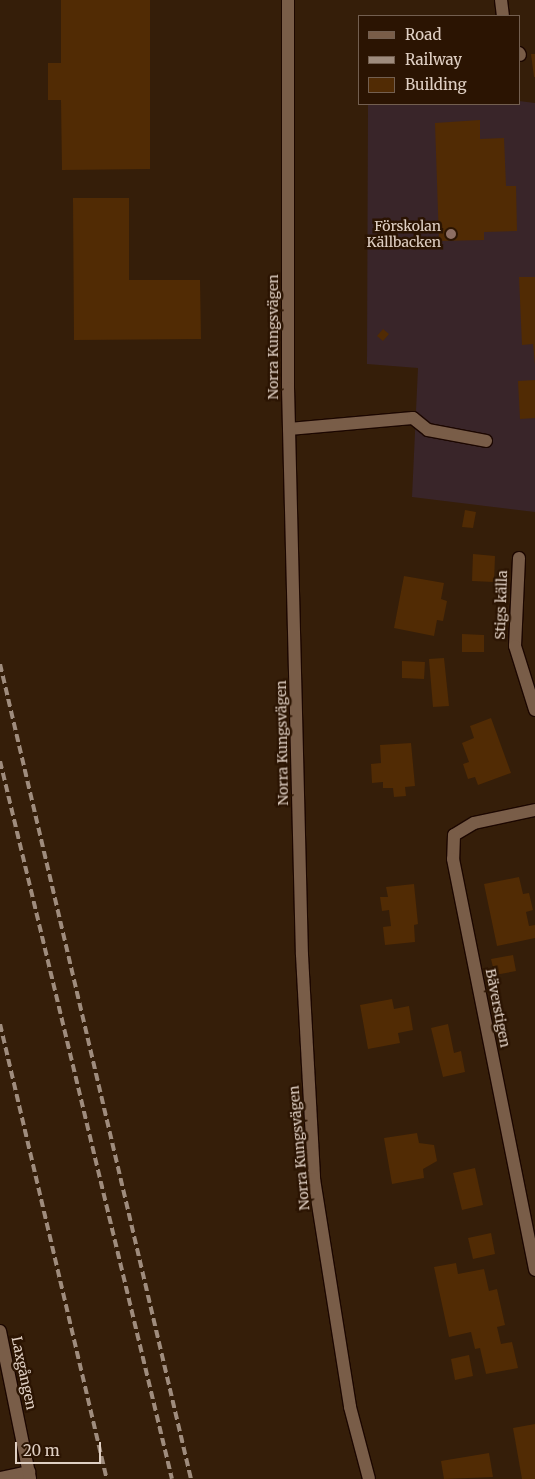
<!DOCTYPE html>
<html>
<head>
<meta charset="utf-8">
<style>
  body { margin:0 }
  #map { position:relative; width:535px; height:1479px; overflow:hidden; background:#351e09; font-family:Merriweather,serif }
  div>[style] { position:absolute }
  .education>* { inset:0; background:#392529 }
  .building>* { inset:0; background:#512b04 }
  .roads { filter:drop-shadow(1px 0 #1c0700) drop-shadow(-1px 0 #1c0700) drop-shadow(0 1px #1c0700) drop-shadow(0 -1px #1c0700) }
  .service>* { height:12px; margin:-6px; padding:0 6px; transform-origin:6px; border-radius:6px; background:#795d48 }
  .minor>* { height:12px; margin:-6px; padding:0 6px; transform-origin:6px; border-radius:6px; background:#795d48 }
  .tertiary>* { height:12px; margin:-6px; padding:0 6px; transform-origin:6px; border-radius:6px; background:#795d48 }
  .rail>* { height:4px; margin-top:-2px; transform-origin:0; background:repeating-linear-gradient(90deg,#9f8c7d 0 8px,transparent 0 12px) }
  .dots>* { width:14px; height:14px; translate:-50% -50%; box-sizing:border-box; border:2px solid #2b1402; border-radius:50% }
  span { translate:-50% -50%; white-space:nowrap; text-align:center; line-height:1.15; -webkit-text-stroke:5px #2b1402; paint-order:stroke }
  .poi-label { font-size:14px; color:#e0d0c4 }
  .right { translate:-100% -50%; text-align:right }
  .street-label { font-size:14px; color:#e0d0c4 }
  .legend { position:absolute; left:358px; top:15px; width:162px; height:90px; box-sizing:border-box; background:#2b1402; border:1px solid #735f50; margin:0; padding:6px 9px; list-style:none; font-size:15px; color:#e0d0c4 }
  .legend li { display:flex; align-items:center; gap:10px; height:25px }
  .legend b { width:25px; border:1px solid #735f50 }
  .scale { position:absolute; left:15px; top:1442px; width:86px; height:22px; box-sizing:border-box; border:2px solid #e0d0c4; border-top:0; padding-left:6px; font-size:15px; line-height:18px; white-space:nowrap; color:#e0d0c4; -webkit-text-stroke:4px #2b1402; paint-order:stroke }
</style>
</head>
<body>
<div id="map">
  <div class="education">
    <i style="clip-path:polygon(519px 101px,535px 103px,535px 512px,412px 497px,418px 368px,367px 364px,368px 104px)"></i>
  </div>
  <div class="building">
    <i style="clip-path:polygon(61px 0,150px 0,150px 169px,62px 170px,61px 100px,48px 100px,48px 63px,61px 63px)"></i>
    <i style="clip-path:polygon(531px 54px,535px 54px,535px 77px,534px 77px)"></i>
    <i style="clip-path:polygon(480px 120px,480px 139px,504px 138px,506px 186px,516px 186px,517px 231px,484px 232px,484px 240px,439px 241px,435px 123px)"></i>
    <i style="clip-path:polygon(73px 198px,129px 198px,129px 280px,200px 280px,201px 339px,74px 340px)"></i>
    <i style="clip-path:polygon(519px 277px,535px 277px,535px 365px,533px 344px,522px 345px)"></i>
    <i style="clip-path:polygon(383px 329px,389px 334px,383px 341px,377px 336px)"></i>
    <i style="clip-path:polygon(535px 380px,535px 418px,520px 419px,518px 381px)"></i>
    <i style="clip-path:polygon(465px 510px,476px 512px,473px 528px,462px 527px)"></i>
    <i style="clip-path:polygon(473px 554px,495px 556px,494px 582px,472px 581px)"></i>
    <i style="clip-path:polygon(404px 576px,444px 583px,441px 599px,447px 601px,443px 621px,437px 620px,434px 636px,394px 628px)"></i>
    <i style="clip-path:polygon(462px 634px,484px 635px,484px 652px,462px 652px)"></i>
    <i style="clip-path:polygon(444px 658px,449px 706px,433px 707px,429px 659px)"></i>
    <i style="clip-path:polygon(402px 661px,425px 662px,424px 679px,402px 678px)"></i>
    <i style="clip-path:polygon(491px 718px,511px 773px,478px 785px,475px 777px,468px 779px,463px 764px,469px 762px,462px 743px,474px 738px,470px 726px)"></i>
    <i style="clip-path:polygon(411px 743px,415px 786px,405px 787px,406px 796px,394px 797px,393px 788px,383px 788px,383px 782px,372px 783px,371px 764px,381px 763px,380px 745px)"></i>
    <i style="clip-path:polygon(519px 877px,523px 894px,529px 893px,533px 910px,526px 912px,529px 926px,535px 925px,535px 938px,497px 946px,484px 884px)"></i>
    <i style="clip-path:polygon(414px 884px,418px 924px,414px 925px,415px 942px,385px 945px,383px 927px,391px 926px,389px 910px,382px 911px,380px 897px,388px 897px,386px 887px)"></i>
    <i style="clip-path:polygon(513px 955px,516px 971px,495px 975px,491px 959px)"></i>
    <i style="clip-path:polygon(392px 999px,394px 1009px,409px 1006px,413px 1030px,398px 1033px,400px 1043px,368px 1049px,360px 1005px)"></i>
    <i style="clip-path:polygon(448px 1024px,454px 1053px,461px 1051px,465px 1072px,443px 1077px,431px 1028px)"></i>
    <i style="clip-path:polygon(417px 1133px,419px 1143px,434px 1145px,437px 1161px,423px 1169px,424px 1178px,392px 1184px,384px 1138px)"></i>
    <i style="clip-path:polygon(475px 1168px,483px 1205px,462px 1210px,453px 1173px)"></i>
    <i style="clip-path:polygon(491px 1233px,495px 1254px,473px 1259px,468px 1238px)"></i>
    <i style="clip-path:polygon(456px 1263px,458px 1274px,484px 1269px,489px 1291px,497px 1289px,505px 1325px,497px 1327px,501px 1344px,512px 1342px,518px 1368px,486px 1374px,480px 1348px,475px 1349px,471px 1332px,449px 1337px,434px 1267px)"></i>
    <i style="clip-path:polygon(469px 1355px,473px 1376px,455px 1380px,451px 1359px)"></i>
    <i style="clip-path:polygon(535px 1424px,535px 1479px,522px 1479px,513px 1428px)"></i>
    <i style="clip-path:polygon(489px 1453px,493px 1477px,444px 1479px,441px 1461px)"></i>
  </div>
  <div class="roads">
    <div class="service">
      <i style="left:501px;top:0;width:16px;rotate:83deg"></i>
      <i style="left:519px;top:53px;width:2px;rotate:63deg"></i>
      <i style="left:289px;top:429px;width:124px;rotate:-5.1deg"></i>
      <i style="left:413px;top:418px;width:19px;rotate:39deg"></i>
      <i style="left:428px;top:430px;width:59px;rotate:10.7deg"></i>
      <i style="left:0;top:1478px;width:30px;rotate:-12deg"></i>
    </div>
    <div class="minor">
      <i style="left:519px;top:558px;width:88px;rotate:92.6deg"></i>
      <i style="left:515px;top:646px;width:67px;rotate:72.6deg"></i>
      <i style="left:535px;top:810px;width:62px;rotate:168deg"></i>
      <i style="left:474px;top:823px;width:23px;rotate:149deg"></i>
      <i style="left:454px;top:835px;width:24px;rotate:92deg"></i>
      <i style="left:453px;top:859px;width:419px;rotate:78.7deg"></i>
      <i style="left:0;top:1331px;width:151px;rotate:78.5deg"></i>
    </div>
    <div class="tertiary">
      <i style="left:288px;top:0;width:388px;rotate:90deg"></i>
      <i style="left:288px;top:388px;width:567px;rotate:88.59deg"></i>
      <i style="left:302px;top:955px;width:224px;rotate:86.9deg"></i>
      <i style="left:314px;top:1179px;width:231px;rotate:81deg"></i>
      <i style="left:350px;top:1407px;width:74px;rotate:75.2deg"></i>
    </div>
  </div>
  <div class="rail">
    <i style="left:0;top:664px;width:837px;rotate:76.81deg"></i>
    <i style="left:0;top:761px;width:738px;rotate:76.53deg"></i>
    <i style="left:0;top:1024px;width:467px;rotate:76.8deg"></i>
  </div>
  <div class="dots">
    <i style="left:451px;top:234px;background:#8d6e63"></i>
  </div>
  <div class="poi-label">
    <span class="right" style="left:441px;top:234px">Förskolan<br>Källbacken</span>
  </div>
  <div class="street-label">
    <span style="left:273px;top:337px;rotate:-90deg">Norra Kungsvägen</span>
    <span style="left:501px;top:605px;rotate:-88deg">Stigs källa</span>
    <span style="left:282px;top:743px;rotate:-91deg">Norra Kungsvägen</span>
    <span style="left:498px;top:1008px;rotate:79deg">Bäverstigen</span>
    <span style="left:299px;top:1148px;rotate:-95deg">Norra Kungsvägen</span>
    <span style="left:24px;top:1373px;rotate:78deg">Laxgången</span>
  </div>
  <ul class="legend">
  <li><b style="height:6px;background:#795d48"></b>Road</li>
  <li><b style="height:6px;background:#9f8c7d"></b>Railway</li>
  <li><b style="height:14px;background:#512b04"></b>Building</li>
  </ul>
  <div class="scale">20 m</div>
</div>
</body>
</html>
